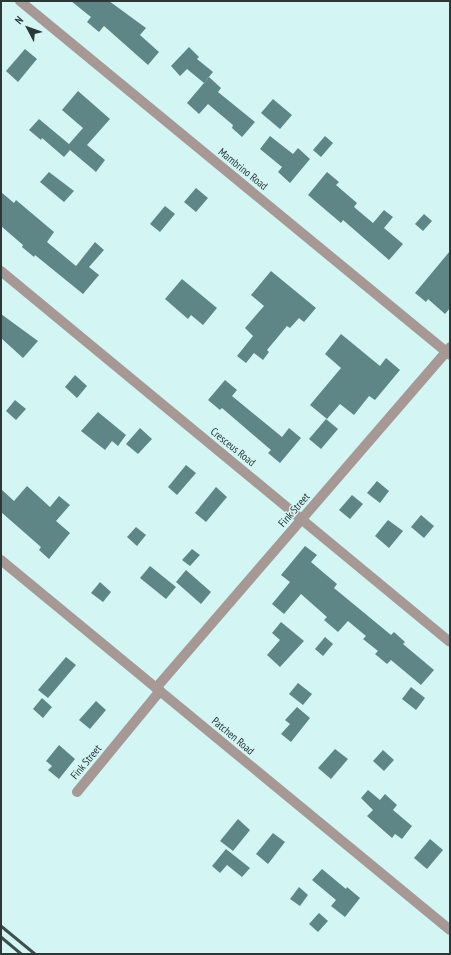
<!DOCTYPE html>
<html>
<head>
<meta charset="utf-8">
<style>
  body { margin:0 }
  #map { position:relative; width:451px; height:955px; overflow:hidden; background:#d3f5f4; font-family:"PT Sans Narrow",sans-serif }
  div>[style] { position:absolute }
  .building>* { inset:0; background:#5f8686 }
  .minor>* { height:10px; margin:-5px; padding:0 5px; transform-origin:5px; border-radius:5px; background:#a69995 }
  .rail>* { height:3px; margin:-1.5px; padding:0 1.5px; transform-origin:1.5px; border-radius:1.5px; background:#3e4f4e }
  span { translate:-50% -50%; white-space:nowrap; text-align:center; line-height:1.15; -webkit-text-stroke:3px #d3f5f4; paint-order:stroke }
  .street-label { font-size:11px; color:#2a3838 }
  .frame { position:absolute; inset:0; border:2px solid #2a3838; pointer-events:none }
  .north { position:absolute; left:8px; top:8px; width:40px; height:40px; -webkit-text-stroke:3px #d3f5f4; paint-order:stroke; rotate:311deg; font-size:11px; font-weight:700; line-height:16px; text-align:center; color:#2a3838 }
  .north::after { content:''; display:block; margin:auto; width:14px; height:18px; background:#2a3838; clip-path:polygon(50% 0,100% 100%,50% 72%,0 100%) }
</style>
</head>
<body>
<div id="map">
  <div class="building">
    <i style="clip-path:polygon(71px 1px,109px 1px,146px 28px,140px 35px,159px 52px,148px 65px,104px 26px,99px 32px,87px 22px,91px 17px)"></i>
    <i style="clip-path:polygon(189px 47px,199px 57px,197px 59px,213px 72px,204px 83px,187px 69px,180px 76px,171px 66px)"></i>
    <i style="clip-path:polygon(25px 49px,37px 59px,18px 82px,6px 71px)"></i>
    <i style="clip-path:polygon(209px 77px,221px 88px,218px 92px,255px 122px,242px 137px,232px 128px,233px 125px,208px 104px,199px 114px,187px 103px)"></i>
    <i style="clip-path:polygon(78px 91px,110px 119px,87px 145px,105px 160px,96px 172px,70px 150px,64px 157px,42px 138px,41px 140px,29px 130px,39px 119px,69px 144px,83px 128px,62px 110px)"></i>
    <i style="clip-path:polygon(273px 99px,292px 115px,280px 129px,261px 113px)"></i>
    <i style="clip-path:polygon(270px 136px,293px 154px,298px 148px,310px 159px,290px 183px,278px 172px,282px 167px,260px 149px)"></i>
    <i style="clip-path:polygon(325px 136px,333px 143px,321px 157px,313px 150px)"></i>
    <i style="clip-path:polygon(49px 172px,74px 191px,64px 202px,40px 182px)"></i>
    <i style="clip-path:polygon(327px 172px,339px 182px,336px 185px,357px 203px,354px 207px,373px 223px,384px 210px,393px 217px,384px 228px,403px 244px,389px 260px,343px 220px,341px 223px,308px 195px)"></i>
    <i style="clip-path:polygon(196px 188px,208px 198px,196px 212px,184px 202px)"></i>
    <i style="clip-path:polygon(1px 192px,14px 203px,16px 200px,54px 232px,47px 242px,76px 266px,95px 242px,104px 250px,89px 267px,99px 275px,83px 294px,35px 255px,34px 257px,22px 247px,23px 245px,1px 226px)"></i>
    <i style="clip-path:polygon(165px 206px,175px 214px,160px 232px,150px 224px)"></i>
    <i style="clip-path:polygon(424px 214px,432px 221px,423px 231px,415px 224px)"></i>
    <i style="clip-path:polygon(450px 251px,450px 308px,445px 314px,428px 299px,426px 302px,415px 293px)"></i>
    <i style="clip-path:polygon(271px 271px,316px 308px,304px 322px,299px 318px,290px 328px,287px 326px,267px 350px,269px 352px,263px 360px,254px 353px,246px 363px,237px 356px,253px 336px,245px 328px,264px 306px,251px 295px)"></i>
    <i style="clip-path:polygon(182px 279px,217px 308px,203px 325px,191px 315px,188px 319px,165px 299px)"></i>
    <i style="clip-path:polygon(1px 314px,38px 341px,23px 358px,1px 338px)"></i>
    <i style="clip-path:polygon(341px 334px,380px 366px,386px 358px,400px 370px,375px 400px,369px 396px,354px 415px,340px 404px,327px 419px,310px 405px,341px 368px,325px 354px)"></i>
    <i style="clip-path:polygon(75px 375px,87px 386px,77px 398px,65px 387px)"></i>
    <i style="clip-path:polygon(225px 380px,237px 390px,232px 396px,282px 437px,289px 428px,301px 438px,280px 463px,268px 453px,271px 450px,222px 408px,220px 410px,208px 400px)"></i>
    <i style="clip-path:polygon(15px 400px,26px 409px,16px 420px,6px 411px)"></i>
    <i style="clip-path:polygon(98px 412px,126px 435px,118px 446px,112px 441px,105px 450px,81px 431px)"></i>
    <i style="clip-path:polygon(326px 419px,338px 429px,321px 449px,309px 439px)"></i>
    <i style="clip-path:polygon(140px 428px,152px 439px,138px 454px,126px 444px)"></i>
    <i style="clip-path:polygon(186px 465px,196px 473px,177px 495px,168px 487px)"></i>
    <i style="clip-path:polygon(377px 481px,389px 491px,380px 503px,367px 493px)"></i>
    <i style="clip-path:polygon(27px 486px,50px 507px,59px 496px,70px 505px,56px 521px,70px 533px,49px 559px,39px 550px,41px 547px,1px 512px,1px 489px,14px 501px)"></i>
    <i style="clip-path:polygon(216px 487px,227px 497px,206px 522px,195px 513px)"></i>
    <i style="clip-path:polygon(352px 495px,363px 504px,350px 519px,339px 510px)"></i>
    <i style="clip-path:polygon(421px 515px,434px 526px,424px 538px,411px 527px)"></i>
    <i style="clip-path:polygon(388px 520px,403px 531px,389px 548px,375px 536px)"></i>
    <i style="clip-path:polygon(136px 527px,146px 535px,137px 546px,127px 537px)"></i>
    <i style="clip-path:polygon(305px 546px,317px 555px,311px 562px,337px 584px,334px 588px,391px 635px,394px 632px,405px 642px,403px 644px,434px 670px,421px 685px,391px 660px,387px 664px,375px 654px,378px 651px,363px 639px,366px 636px,348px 621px,338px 632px,324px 620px,327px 617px,301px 594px,284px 614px,272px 604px,290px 582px,281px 575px)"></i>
    <i style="clip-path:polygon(192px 549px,200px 555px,190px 566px,182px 560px)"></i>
    <i style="clip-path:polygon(150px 566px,176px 587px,166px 599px,140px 578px)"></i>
    <i style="clip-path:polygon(186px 570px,211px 592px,201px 604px,176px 582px)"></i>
    <i style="clip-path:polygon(100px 582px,111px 592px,103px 602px,91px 593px)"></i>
    <i style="clip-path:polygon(281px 622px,304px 641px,280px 667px,267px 655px,280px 640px,272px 633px)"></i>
    <i style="clip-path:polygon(325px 637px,333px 644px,323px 656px,315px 649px)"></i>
    <i style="clip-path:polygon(66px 657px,76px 665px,48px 698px,38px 690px)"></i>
    <i style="clip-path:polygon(298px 683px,312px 694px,303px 705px,289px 694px)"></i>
    <i style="clip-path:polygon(411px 687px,425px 698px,416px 710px,402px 699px)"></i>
    <i style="clip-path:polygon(42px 698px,52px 707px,43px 718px,33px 709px)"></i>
    <i style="clip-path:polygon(96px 701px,106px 710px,90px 729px,79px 720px)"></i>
    <i style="clip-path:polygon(297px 707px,310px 718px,291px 742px,281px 734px,290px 724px,285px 720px)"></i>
    <i style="clip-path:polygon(59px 745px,75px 759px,59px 779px,48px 770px,52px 766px,46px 761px)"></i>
    <i style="clip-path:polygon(335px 749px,348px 759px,331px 779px,318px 768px)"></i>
    <i style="clip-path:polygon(383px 750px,394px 760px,384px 771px,373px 761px)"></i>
    <i style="clip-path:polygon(368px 790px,380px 800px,385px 794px,397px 805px,393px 810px,412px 826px,402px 839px,395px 834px,392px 838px,367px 816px,373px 810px,361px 798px)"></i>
    <i style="clip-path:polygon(238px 819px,250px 830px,233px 851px,220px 841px)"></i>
    <i style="clip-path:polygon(273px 833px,285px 842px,268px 864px,256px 854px)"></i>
    <i style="clip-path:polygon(430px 839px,443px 850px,427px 869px,414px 858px)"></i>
    <i style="clip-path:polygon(226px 849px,250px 868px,242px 877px,227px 865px,220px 873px,212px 866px)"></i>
    <i style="clip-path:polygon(322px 869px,346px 889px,347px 887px,360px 898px,345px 917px,331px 906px,336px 900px,312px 880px)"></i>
    <i style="clip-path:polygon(299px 887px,308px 895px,300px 906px,290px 899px)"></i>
    <i style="clip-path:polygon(319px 913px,328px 921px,318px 932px,309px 924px)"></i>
  </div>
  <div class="minor">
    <i style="left:20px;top:1px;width:557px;rotate:39.46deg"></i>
    <i style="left:1px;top:271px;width:582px;rotate:39.57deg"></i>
    <i style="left:1px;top:560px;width:582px;rotate:39.49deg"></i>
    <i style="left:156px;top:688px;width:450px;rotate:-49.2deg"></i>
    <i style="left:77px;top:792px;width:131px;rotate:-50.6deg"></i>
  </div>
  <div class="rail">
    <i style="left:1px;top:926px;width:44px;rotate:39.5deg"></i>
    <i style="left:1px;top:937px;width:26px;rotate:40deg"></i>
  </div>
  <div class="street-label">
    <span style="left:243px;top:169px;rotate:39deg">Mambrino Road</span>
    <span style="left:233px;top:447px;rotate:39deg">Cresceus Road</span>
    <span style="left:294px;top:510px;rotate:-49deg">Fink Street</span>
    <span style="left:233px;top:736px;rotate:40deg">Patchen Road</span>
    <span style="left:86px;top:762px;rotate:-50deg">Fink Street</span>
  </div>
  <div class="frame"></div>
  <div class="north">N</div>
</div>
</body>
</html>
